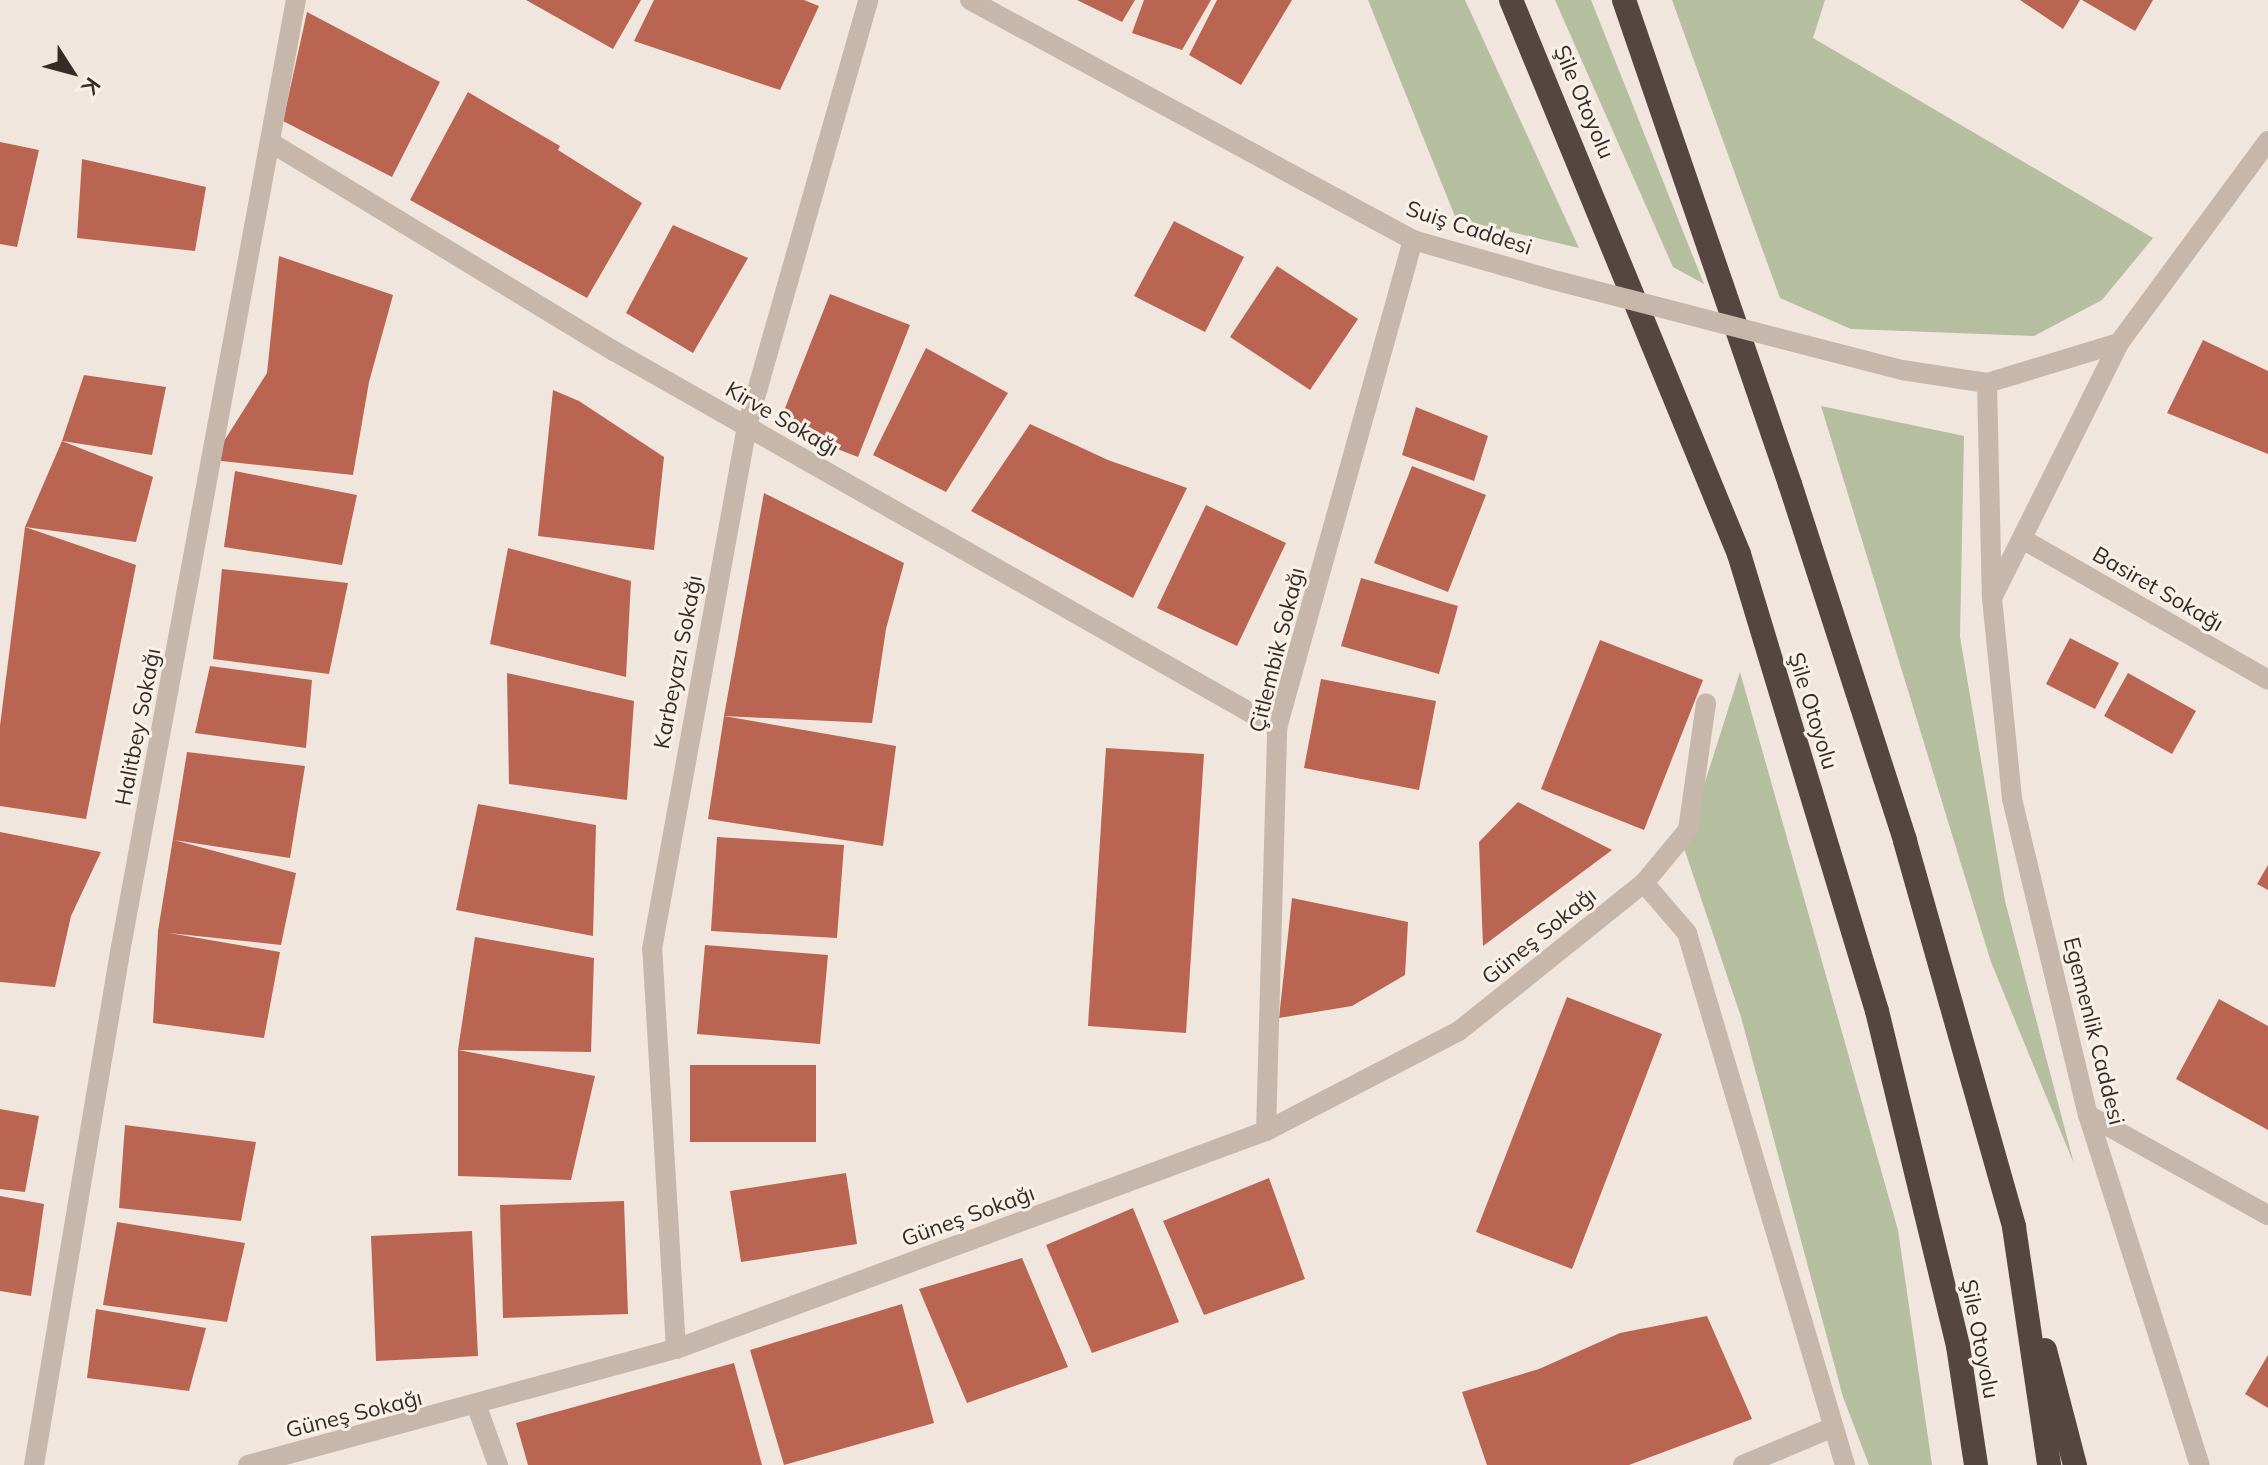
<!DOCTYPE html>
<html>
<head>
<meta charset="utf-8">
<style>
  body { margin:0 }
  #map { position:relative; width:2268px; height:1465px; overflow:hidden; background:#f0e6dd; font-family:Mulish,sans-serif }
  div>[style] { position:absolute }
  .green>* { inset:0; background:#b5be9f }
  .building>* { inset:0; background:#ba6551 }
  .minor>* { height:20px; margin:-10px; padding:0 10px; transform-origin:10px; border-radius:10px; background:#c7b6aa }
  .highway>* { height:24px; margin:-12px; padding:0 12px; transform-origin:12px; border-radius:12px; background:#554641 }
  .minor-bridge>* { height:20px; margin:-10px; padding:0 10px; transform-origin:10px; border-radius:10px; background:#c7b6aa }
  span { translate:-50% -50%; white-space:nowrap; text-align:center; line-height:1.15; -webkit-text-stroke:6px #f8f1e9; paint-order:stroke }
  .street-label { font-size:22px; color:#352c29 }
  .north { position:absolute; left:32px; top:32px; width:80px; height:80px; -webkit-text-stroke:6px #f8f1e9; paint-order:stroke; rotate:126deg; font-size:22px; font-weight:700; line-height:32px; text-align:center; color:#352c29 }
  .north::after { content:''; display:block; margin:auto; width:28px; height:36px; background:#352c29; clip-path:polygon(50% 0,100% 100%,50% 72%,0 100%) }
</style>
</head>
<body>
<div id="map">
  <div class="green">
    <i style="clip-path:polygon(1368px 0,1465px 0,1579px 248px,1456px 219px)"></i>
    <i style="clip-path:polygon(1555px 0,1591px 0,1704px 284px,1673px 267px)"></i>
    <i style="clip-path:polygon(1672px 0,1825px 0,1813px 38px,2153px 238px,2102px 300px,2034px 336px,1851px 329px,1780px 298px)"></i>
    <i style="clip-path:polygon(1821px 406px,1964px 436px,1960px 637px,2005px 901px,2074px 1164px,1991px 962px)"></i>
    <i style="clip-path:polygon(1740px 672px,1898px 1230px,1932px 1465px,1869px 1465px,1843px 1397px,1741px 1017px,1684px 848px)"></i>
  </div>
  <div class="building">
    <i style="clip-path:polygon(526px 0,641px 0,613px 49px)"></i>
    <i style="clip-path:polygon(654px 0,804px 0,819px 6px,780px 90px,634px 41px)"></i>
    <i style="clip-path:polygon(1077px 0,1135px 0,1122px 22px)"></i>
    <i style="clip-path:polygon(1144px 0,1211px 0,1182px 50px,1132px 33px)"></i>
    <i style="clip-path:polygon(1217px 0,1292px 0,1241px 85px,1189px 55px)"></i>
    <i style="clip-path:polygon(2020px 0,2080px 0,2063px 29px)"></i>
    <i style="clip-path:polygon(2082px 0,2153px 0,2135px 31px)"></i>
    <i style="clip-path:polygon(307px 12px,440px 82px,392px 177px,283px 121px)"></i>
    <i style="clip-path:polygon(468px 92px,560px 146px,558px 150px,642px 203px,587px 298px,410px 200px)"></i>
    <i style="clip-path:polygon(0 142px,39px 150px,17px 247px,0 244px)"></i>
    <i style="clip-path:polygon(82px 159px,206px 187px,195px 251px,77px 238px)"></i>
    <i style="clip-path:polygon(1174px 221px,1244px 257px,1205px 332px,1134px 296px)"></i>
    <i style="clip-path:polygon(673px 225px,748px 258px,693px 353px,626px 313px)"></i>
    <i style="clip-path:polygon(279px 256px,393px 295px,369px 382px,353px 475px,212px 460px,267px 373px)"></i>
    <i style="clip-path:polygon(1277px 266px,1358px 319px,1310px 390px,1230px 337px)"></i>
    <i style="clip-path:polygon(830px 294px,910px 325px,858px 457px,778px 426px)"></i>
    <i style="clip-path:polygon(2203px 340px,2268px 371px,2268px 454px,2167px 413px)"></i>
    <i style="clip-path:polygon(926px 348px,1008px 393px,946px 492px,873px 455px)"></i>
    <i style="clip-path:polygon(84px 375px,166px 387px,152px 455px,62px 441px)"></i>
    <i style="clip-path:polygon(553px 390px,579px 401px,664px 457px,654px 550px,538px 536px)"></i>
    <i style="clip-path:polygon(1416px 407px,1488px 436px,1474px 481px,1402px 455px)"></i>
    <i style="clip-path:polygon(1030px 424px,1108px 460px,1187px 488px,1133px 598px,971px 511px)"></i>
    <i style="clip-path:polygon(62px 441px,153px 477px,136px 542px,25px 527px)"></i>
    <i style="clip-path:polygon(1412px 466px,1486px 495px,1448px 592px,1374px 563px)"></i>
    <i style="clip-path:polygon(235px 471px,357px 495px,342px 565px,224px 547px)"></i>
    <i style="clip-path:polygon(764px 493px,904px 563px,886px 629px,872px 723px,724px 716px)"></i>
    <i style="clip-path:polygon(1206px 505px,1286px 543px,1237px 646px,1157px 608px)"></i>
    <i style="clip-path:polygon(25px 527px,136px 565px,86px 819px,0 806px,0 726px)"></i>
    <i style="clip-path:polygon(508px 548px,631px 581px,626px 677px,490px 644px)"></i>
    <i style="clip-path:polygon(222px 569px,348px 583px,329px 674px,213px 659px)"></i>
    <i style="clip-path:polygon(1361px 578px,1458px 606px,1439px 674px,1341px 646px)"></i>
    <i style="clip-path:polygon(2070px 638px,2119px 663px,2095px 709px,2046px 684px)"></i>
    <i style="clip-path:polygon(1600px 640px,1703px 680px,1644px 830px,1541px 789px)"></i>
    <i style="clip-path:polygon(210px 666px,312px 680px,306px 748px,195px 733px)"></i>
    <i style="clip-path:polygon(507px 673px,634px 701px,627px 800px,509px 784px)"></i>
    <i style="clip-path:polygon(2128px 673px,2196px 711px,2172px 754px,2104px 716px)"></i>
    <i style="clip-path:polygon(1321px 679px,1436px 701px,1419px 790px,1304px 768px)"></i>
    <i style="clip-path:polygon(724px 716px,896px 746px,883px 846px,708px 819px)"></i>
    <i style="clip-path:polygon(1106px 748px,1204px 754px,1186px 1033px,1088px 1026px)"></i>
    <i style="clip-path:polygon(187px 752px,305px 766px,290px 858px,174px 840px,296px 873px,281px 945px,169px 933px,280px 952px,264px 1038px,153px 1023px,158px 931px)"></i>
    <i style="clip-path:polygon(1518px 802px,1612px 850px,1483px 946px,1479px 842px)"></i>
    <i style="clip-path:polygon(478px 804px,596px 825px,593px 936px,456px 910px)"></i>
    <i style="clip-path:polygon(0 832px,101px 852px,71px 916px,55px 987px,0 982px)"></i>
    <i style="clip-path:polygon(717px 837px,844px 845px,837px 938px,711px 931px)"></i>
    <i style="clip-path:polygon(2268px 865px,2268px 890px,2257px 884px)"></i>
    <i style="clip-path:polygon(1292px 898px,1408px 922px,1405px 975px,1352px 1006px,1279px 1018px)"></i>
    <i style="clip-path:polygon(475px 937px,594px 958px,591px 1052px,458px 1050px)"></i>
    <i style="clip-path:polygon(705px 945px,828px 955px,820px 1044px,697px 1034px)"></i>
    <i style="clip-path:polygon(1567px 997px,1662px 1034px,1572px 1269px,1476px 1232px)"></i>
    <i style="clip-path:polygon(2219px 999px,2268px 1026px,2268px 1130px,2176px 1079px)"></i>
    <i style="clip-path:polygon(458px 1050px,595px 1076px,571px 1180px,458px 1176px)"></i>
    <i style="clip-path:polygon(690px 1065px,816px 1065px,816px 1142px,690px 1142px)"></i>
    <i style="clip-path:polygon(0 1109px,39px 1116px,25px 1192px,0 1189px)"></i>
    <i style="clip-path:polygon(125px 1125px,256px 1142px,241px 1221px,119px 1208px)"></i>
    <i style="clip-path:polygon(846px 1173px,857px 1244px,741px 1262px,730px 1191px)"></i>
    <i style="clip-path:polygon(1269px 1178px,1305px 1279px,1204px 1315px,1163px 1221px)"></i>
    <i style="clip-path:polygon(0 1196px,44px 1204px,31px 1296px,0 1291px)"></i>
    <i style="clip-path:polygon(624px 1201px,628px 1314px,503px 1318px,500px 1205px)"></i>
    <i style="clip-path:polygon(1133px 1208px,1179px 1322px,1092px 1353px,1046px 1245px)"></i>
    <i style="clip-path:polygon(117px 1222px,245px 1243px,227px 1322px,103px 1305px)"></i>
    <i style="clip-path:polygon(472px 1231px,478px 1356px,376px 1361px,371px 1236px)"></i>
    <i style="clip-path:polygon(1022px 1258px,1068px 1367px,967px 1403px,919px 1289px)"></i>
    <i style="clip-path:polygon(902px 1304px,934px 1423px,784px 1465px,750px 1350px)"></i>
    <i style="clip-path:polygon(96px 1309px,206px 1328px,189px 1391px,87px 1378px)"></i>
    <i style="clip-path:polygon(1707px 1316px,1752px 1419px,1629px 1465px,1487px 1465px,1462px 1392px,1539px 1369px,1620px 1333px)"></i>
    <i style="clip-path:polygon(2268px 1355px,2268px 1408px,2245px 1394px)"></i>
    <i style="clip-path:polygon(734px 1363px,762px 1465px,528px 1465px,516px 1423px)"></i>
  </div>
  <div class="minor">
    <i style="left:970px;top:0;width:504px;rotate:28.45deg"></i>
    <i style="left:1413px;top:240px;width:138px;rotate:15.9deg"></i>
    <i style="left:270px;top:142px;width:403px;rotate:31.3deg"></i>
    <i style="left:614px;top:351px;width:763px;rotate:29.62deg"></i>
    <i style="left:1902px;top:370px;width:86px;rotate:8.7deg"></i>
    <i style="left:1987px;top:383px;width:138px;rotate:-16.9deg"></i>
    <i style="left:1987px;top:383px;width:215px;rotate:88.7deg"></i>
    <i style="left:1992px;top:598px;width:202px;rotate:84.3deg"></i>
    <i style="left:2012px;top:799px;width:325px;rotate:76.5deg"></i>
    <i style="left:2088px;top:1115px;width:367px;rotate:72.3deg"></i>
    <i style="left:2024px;top:540px;width:281px;rotate:29.8deg"></i>
    <i style="left:1992px;top:598px;width:285px;rotate:-63.5deg"></i>
    <i style="left:2119px;top:343px;width:251px;rotate:-53.6deg"></i>
    <i style="left:1644px;top:883px;width:66px;rotate:49.3deg"></i>
    <i style="left:1687px;top:933px;width:555px;rotate:73.46deg"></i>
    <i style="left:2088px;top:1115px;width:206px;rotate:29.1deg"></i>
    <i style="left:1266px;top:1131px;width:403px;rotate:-88.4deg"></i>
    <i style="left:1277px;top:728px;width:507px;rotate:-74.43deg"></i>
    <i style="left:676px;top:1349px;width:401px;rotate:-93.4deg"></i>
    <i style="left:652px;top:949px;width:532px;rotate:-79.7deg"></i>
    <i style="left:747px;top:426px;width:443px;rotate:-74.1deg"></i>
    <i style="left:477px;top:1407px;width:62px;rotate:70.1deg"></i>
    <i style="left:34px;top:1465px;width:520px;rotate:-80.48deg"></i>
    <i style="left:120px;top:952px;width:968px;rotate:-79.53deg"></i>
    <i style="left:248px;top:1465px;width:443px;rotate:-15.2deg"></i>
    <i style="left:676px;top:1349px;width:629px;rotate:-20.28deg"></i>
    <i style="left:1266px;top:1131px;width:217px;rotate:-27.4deg"></i>
    <i style="left:1459px;top:1031px;width:237px;rotate:-38.7deg"></i>
    <i style="left:1644px;top:883px;width:69px;rotate:-50.3deg"></i>
    <i style="left:1688px;top:830px;width:128px;rotate:-81.9deg"></i>
    <i style="left:1743px;top:1465px;width:95px;rotate:-22.8deg"></i>
  </div>
  <div class="highway">
    <i style="left:1511px;top:0;width:599px;rotate:67.63deg"></i>
    <i style="left:1739px;top:554px;width:477px;rotate:73.2deg"></i>
    <i style="left:1877px;top:1011px;width:345px;rotate:76.4deg"></i>
    <i style="left:1958px;top:1346px;width:120px;rotate:81.4deg"></i>
    <i style="left:1624px;top:0;width:512px;rotate:71.07deg"></i>
    <i style="left:1790px;top:484px;width:375px;rotate:72.1deg"></i>
    <i style="left:1905px;top:841px;width:401px;rotate:74.2deg"></i>
    <i style="left:2014px;top:1227px;width:241px;rotate:81.6deg"></i>
    <i style="left:2045px;top:1350px;width:119px;rotate:75.4deg"></i>
  </div>
  <div class="minor-bridge">
    <i style="left:1546px;top:278px;width:368px;rotate:14.5deg"></i>
  </div>
  <div class="street-label">
    <span style="left:1584px;top:102px;rotate:67deg">Şile Otoyolu</span>
    <span style="left:1469px;top:228px;rotate:18deg">Suiş Caddesi</span>
    <span style="left:782px;top:419px;rotate:30deg">Kirve Sokağı</span>
    <span style="left:2158px;top:589px;rotate:30deg">Basiret Sokağı</span>
    <span style="left:1277px;top:650px;rotate:-76deg">Çitlembik Sokağı</span>
    <span style="left:678px;top:662px;rotate:-79deg">Karbeyazı Sokağı</span>
    <span style="left:1813px;top:711px;rotate:73deg">Şile Otoyolu</span>
    <span style="left:138px;top:727px;rotate:-79deg">Halitbey Sokağı</span>
    <span style="left:1539px;top:936px;rotate:-39deg">Güneş Sokağı</span>
    <span style="left:2094px;top:1031px;rotate:76deg">Egemenlik Caddesi</span>
    <span style="left:968px;top:1216px;rotate:-20deg">Güneş Sokağı</span>
    <span style="left:1980px;top:1339px;rotate:79deg">Şile Otoyolu</span>
    <span style="left:354px;top:1414px;rotate:-14deg">Güneş Sokağı</span>
  </div>
  <div class="north">K</div>
</div>
</body>
</html>
